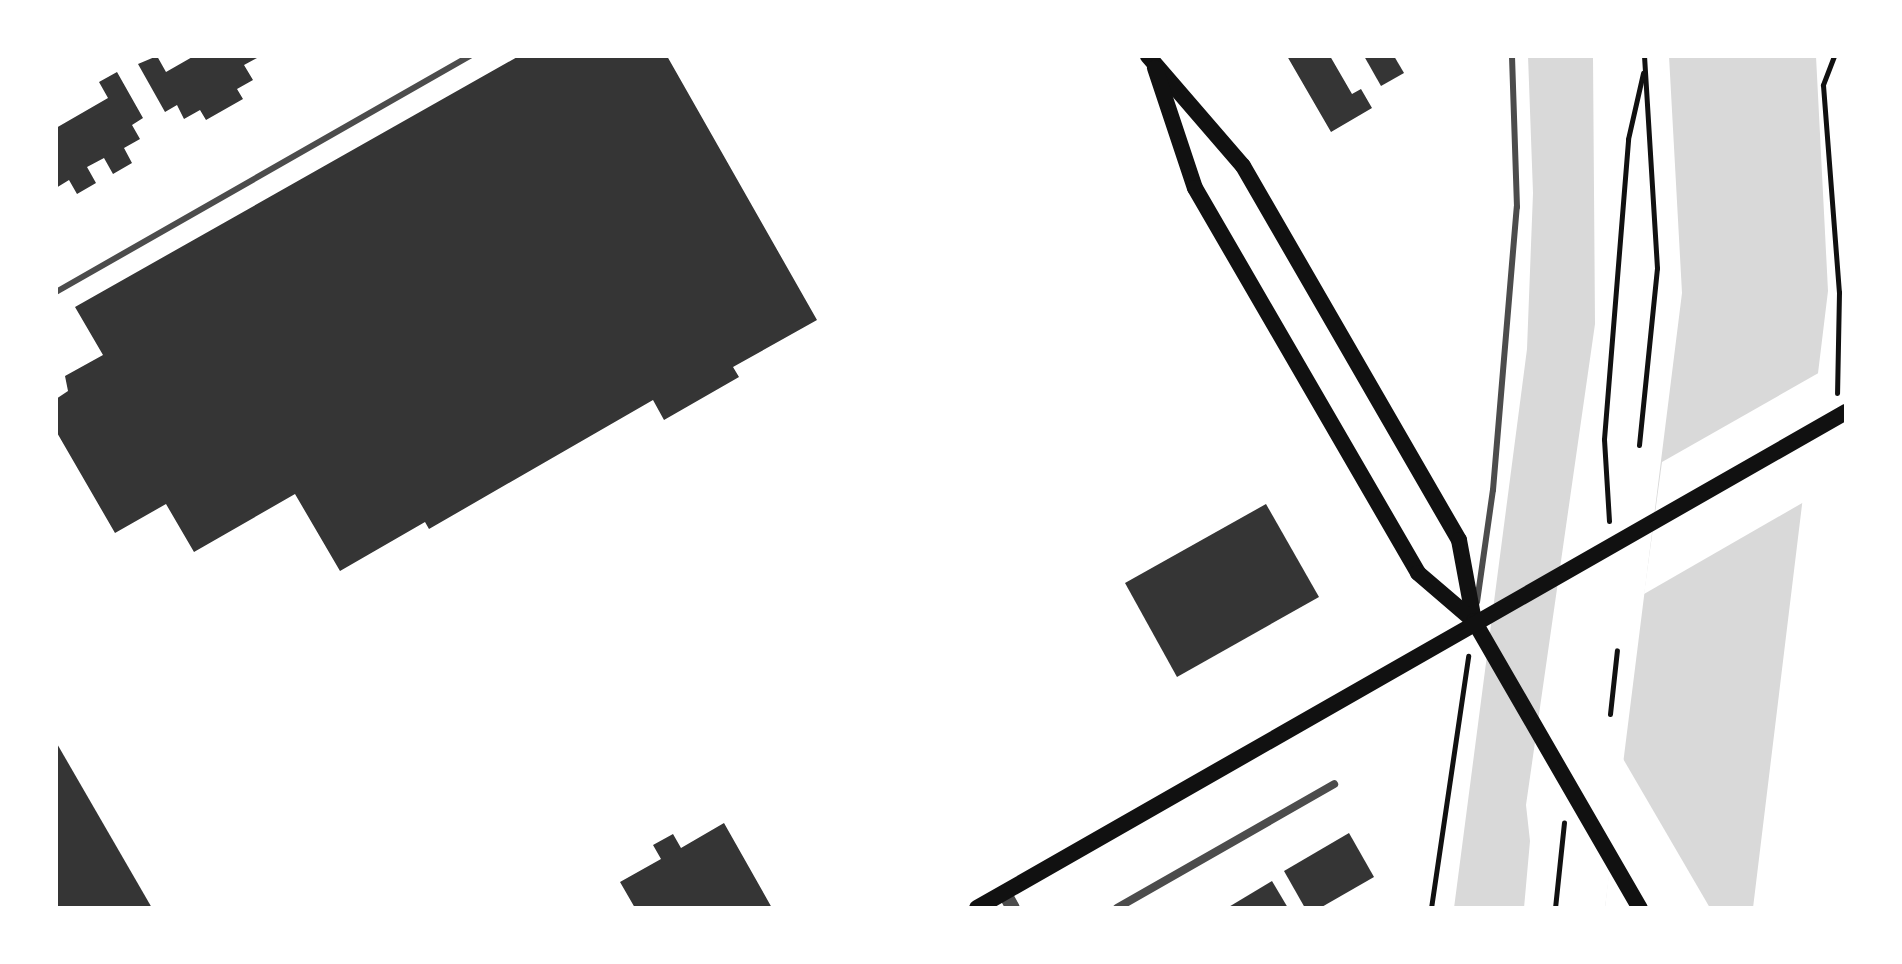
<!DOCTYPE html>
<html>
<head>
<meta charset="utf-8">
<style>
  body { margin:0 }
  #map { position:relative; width:1902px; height:964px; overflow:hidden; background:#fff; font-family:"IBM Plex Serif",serif }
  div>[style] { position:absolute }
  .water>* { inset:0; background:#d9d9d9 }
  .pier>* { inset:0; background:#fff }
  .building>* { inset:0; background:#353535 }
  .path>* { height:5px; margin:-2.5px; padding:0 2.5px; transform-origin:2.5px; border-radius:2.5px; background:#111 }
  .service>* { height:6px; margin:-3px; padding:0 3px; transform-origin:3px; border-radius:3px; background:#4c4c4c }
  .minor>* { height:8px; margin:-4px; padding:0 4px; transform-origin:4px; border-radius:4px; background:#4c4c4c }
  .tertiary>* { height:14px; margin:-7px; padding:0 7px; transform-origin:7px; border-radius:7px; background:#4c4c4c }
  .secondary>* { height:16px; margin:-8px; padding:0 8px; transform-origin:8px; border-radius:8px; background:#111 }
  span { translate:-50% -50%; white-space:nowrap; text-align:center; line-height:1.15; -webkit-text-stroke:8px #fff; paint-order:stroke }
  .frame { position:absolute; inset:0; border:58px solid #fff; pointer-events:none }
</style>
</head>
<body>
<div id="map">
  <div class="water">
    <i style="clip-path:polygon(1528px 56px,1593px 56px,1595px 324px,1526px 805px,1530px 841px,1524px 908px,1454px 908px,1527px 349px,1533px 193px)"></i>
    <i style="clip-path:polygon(1669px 56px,1816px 56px,1828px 291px,1753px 908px,1605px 908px,1682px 293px)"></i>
  </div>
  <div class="pier">
    <i style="clip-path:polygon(1822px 371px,1804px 502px,1644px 594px,1662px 462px)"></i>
    <i style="clip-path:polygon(1622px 757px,1710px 908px,1605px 908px)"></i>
  </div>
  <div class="building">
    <i style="clip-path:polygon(157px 56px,166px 72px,194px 56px,257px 58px,244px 65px,253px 80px,237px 89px,243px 99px,206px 120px,200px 110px,184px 119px,177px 105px,165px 112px,138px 64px)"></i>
    <i style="clip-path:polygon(519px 56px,667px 56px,817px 320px,733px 367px,739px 377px,664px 420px,653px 400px,429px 529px,425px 522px,340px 571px,295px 494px,194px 552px,166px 504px,115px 533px,56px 431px,56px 399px,68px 391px,65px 376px,103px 355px,75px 307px)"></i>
    <i style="clip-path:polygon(1287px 56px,1330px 56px,1352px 94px,1361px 89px,1372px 108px,1331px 132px)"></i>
    <i style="clip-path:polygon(1364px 56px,1394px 56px,1404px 73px,1381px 86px)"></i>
    <i style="clip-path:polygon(117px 72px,143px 118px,132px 125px,140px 139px,124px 148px,132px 163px,113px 174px,104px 158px,87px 167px,96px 183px,77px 194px,69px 180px,56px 188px,56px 128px,108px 98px,99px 82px)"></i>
    <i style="clip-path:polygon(1266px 504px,1319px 597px,1177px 677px,1125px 583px)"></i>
    <i style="clip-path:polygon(56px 742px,152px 908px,56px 908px)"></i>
    <i style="clip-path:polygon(724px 823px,772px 908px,635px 908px,620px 882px,661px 859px,653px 845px,673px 834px,681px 848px)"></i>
    <i style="clip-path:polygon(1349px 833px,1374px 877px,1320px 908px,1305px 908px,1284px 871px)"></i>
    <i style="clip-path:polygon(1272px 881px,1288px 908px,1227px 908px)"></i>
  </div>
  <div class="path">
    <i style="left:1834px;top:56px;width:31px;rotate:111deg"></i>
    <i style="left:1823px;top:85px;width:208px;rotate:85.6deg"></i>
    <i style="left:1839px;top:292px;width:101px;rotate:91.1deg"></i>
    <i style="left:1639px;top:445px;width:178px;rotate:-84.2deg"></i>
    <i style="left:1657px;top:268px;width:212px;rotate:-93.5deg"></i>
    <i style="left:1609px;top:521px;width:82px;rotate:-93.5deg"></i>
    <i style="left:1604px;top:439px;width:301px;rotate:-85.4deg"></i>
    <i style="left:1628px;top:139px;width:68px;rotate:-77.2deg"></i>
    <i style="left:1610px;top:714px;width:64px;rotate:-83.8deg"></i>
    <i style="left:1431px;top:908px;width:255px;rotate:-81.6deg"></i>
    <i style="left:1555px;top:908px;width:86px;rotate:-84deg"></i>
  </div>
  <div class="service">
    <i style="left:56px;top:292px;width:477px;rotate:-29.7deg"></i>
    <i style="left:1477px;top:602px;width:113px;rotate:-81.9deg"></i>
    <i style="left:1493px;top:490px;width:284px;rotate:-85.2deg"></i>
    <i style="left:1517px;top:207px;width:151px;rotate:-91.9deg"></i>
  </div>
  <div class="minor">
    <i style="left:1117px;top:908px;width:250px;rotate:-29.7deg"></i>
  </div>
  <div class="tertiary">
    <i style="left:1004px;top:892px;width:18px;rotate:61deg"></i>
  </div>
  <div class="secondary">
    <i style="left:1148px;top:56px;width:145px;rotate:49.2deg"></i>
    <i style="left:1243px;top:166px;width:432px;rotate:60deg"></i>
    <i style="left:1459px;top:540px;width:82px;rotate:79.5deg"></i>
    <i style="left:1155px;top:68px;width:126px;rotate:71.6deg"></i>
    <i style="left:1195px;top:188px;width:445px;rotate:59.9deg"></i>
    <i style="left:1418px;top:573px;width:74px;rotate:40.6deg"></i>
    <i style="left:1474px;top:621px;width:332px;rotate:60deg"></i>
    <i style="left:977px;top:908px;width:1001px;rotate:-29.72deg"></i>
  </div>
  <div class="frame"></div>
</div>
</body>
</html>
